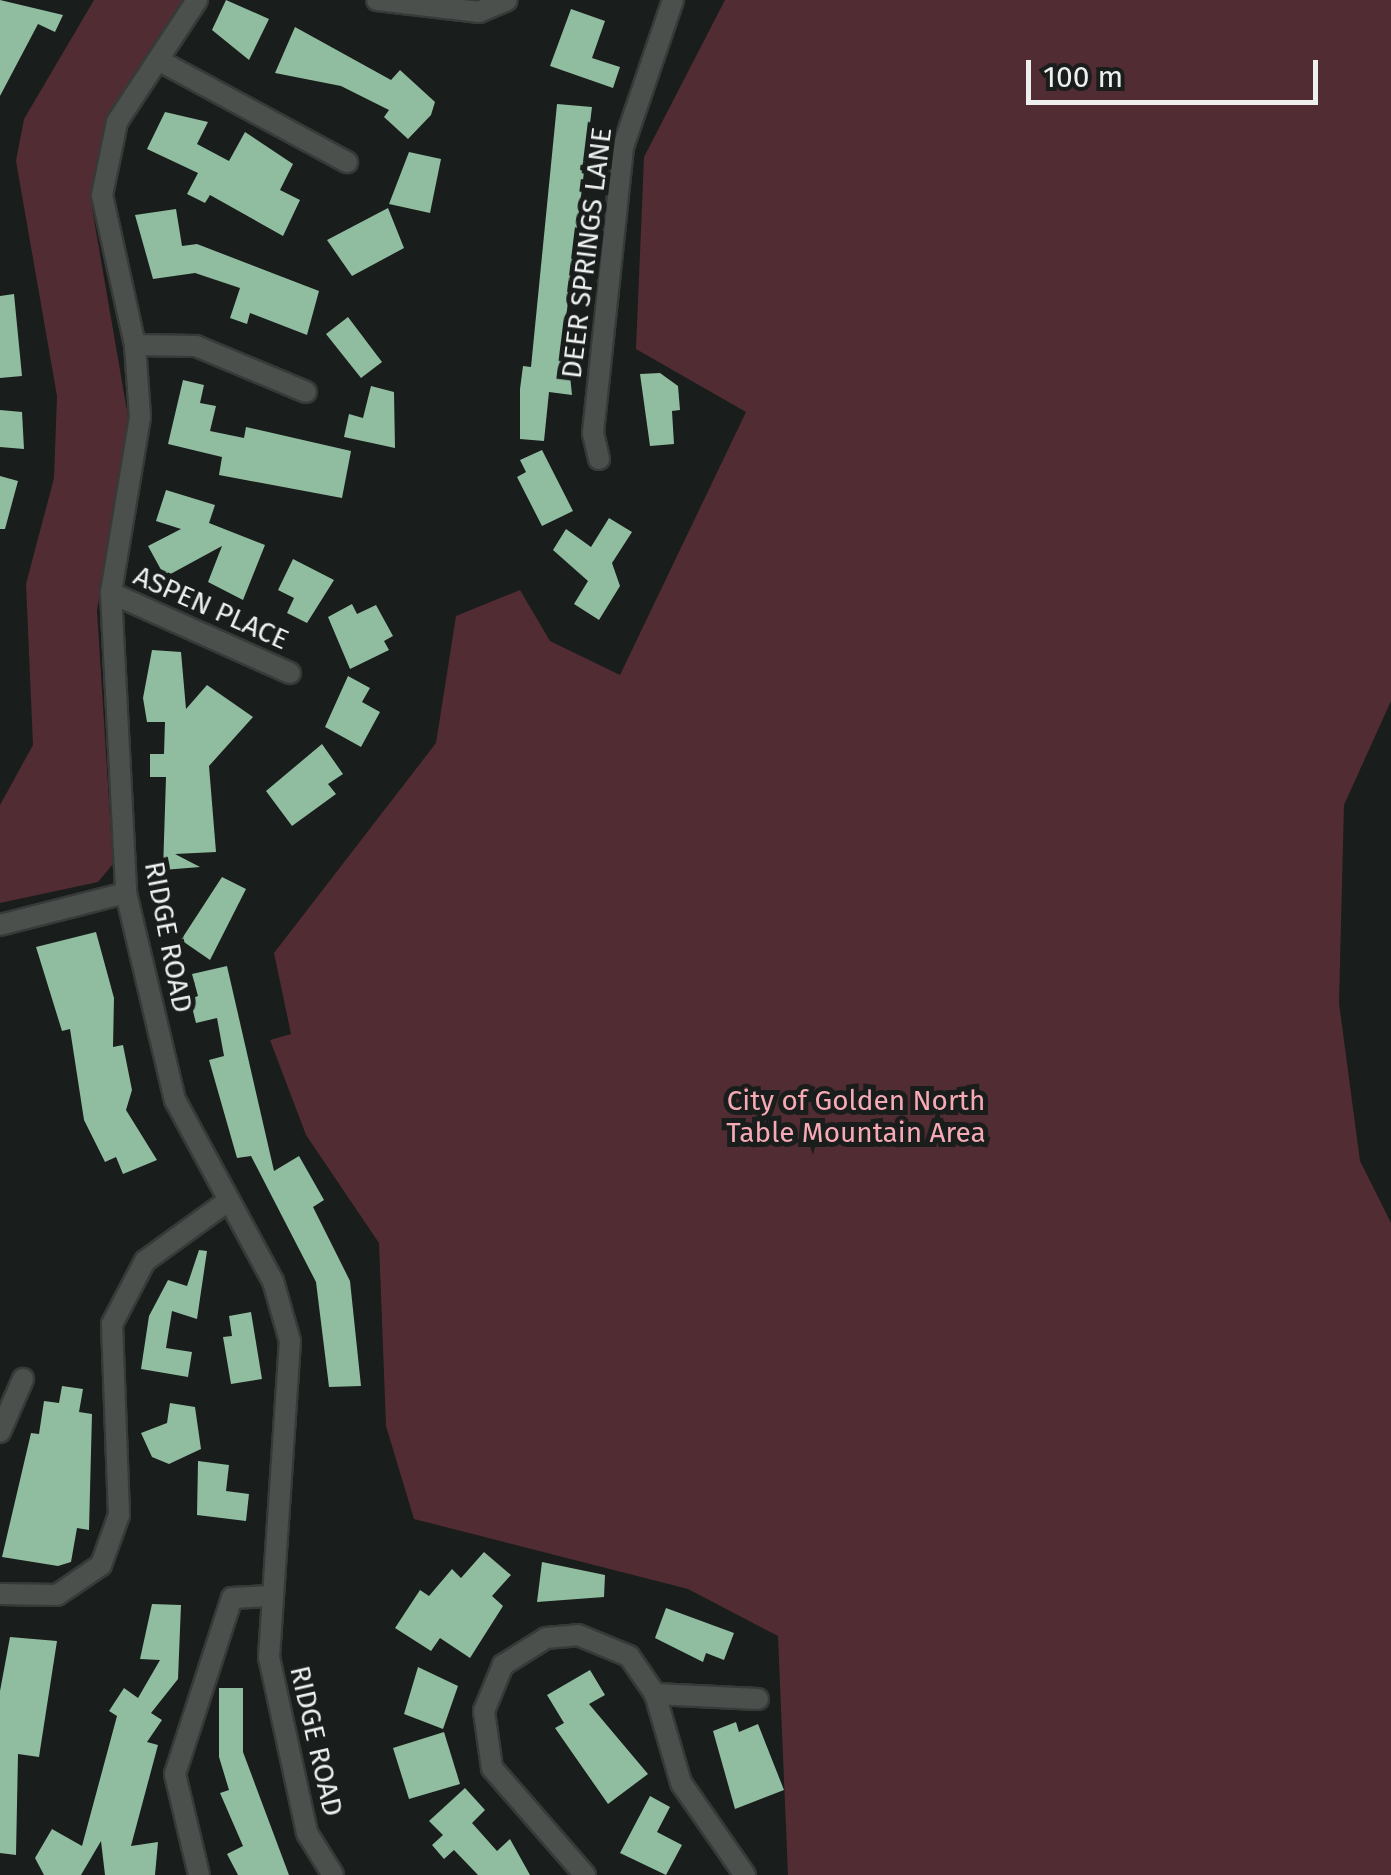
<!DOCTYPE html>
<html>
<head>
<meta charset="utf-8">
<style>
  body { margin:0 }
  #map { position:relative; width:1391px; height:1875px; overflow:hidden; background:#191d1b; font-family:"Fira Sans",sans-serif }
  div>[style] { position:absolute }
  .green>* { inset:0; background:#512c33 }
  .building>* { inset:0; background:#90bca0 }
  .roads { filter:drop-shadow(2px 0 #383a39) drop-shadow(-2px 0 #383a39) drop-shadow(0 2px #383a39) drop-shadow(0 -2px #383a39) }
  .minor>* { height:20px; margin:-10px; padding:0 10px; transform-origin:10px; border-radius:10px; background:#4b504d }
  span { translate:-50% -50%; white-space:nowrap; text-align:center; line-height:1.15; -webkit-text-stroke:10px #191d1b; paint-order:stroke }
  .street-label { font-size:28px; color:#edf0ee }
  .park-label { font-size:28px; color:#f7aab6 }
  .scale { position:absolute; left:1026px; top:60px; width:292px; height:45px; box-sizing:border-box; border:5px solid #edf0ee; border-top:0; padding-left:12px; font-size:30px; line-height:35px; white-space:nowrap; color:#edf0ee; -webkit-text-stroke:8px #191d1b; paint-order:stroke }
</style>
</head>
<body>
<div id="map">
  <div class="green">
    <i style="clip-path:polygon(94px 0,184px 0,104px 138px,92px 208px,130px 428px,97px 610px,113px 864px,98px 882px,0 903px,0 805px,33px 745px,26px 584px,54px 478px,57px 396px,16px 161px,24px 119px)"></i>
    <i style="clip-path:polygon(725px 0,1391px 0,1391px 701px,1344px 805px,1339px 1003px,1360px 1161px,1391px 1223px,1391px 1875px,788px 1875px,778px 1636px,688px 1589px,414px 1519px,386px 1426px,379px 1243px,306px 1135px,270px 1040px,291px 1034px,274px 953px,436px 743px,456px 616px,520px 590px,550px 641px,620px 675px,746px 412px,636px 349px,644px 157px)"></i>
  </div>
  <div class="building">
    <i style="clip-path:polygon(0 0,63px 15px,55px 32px,38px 24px,0 96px)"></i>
    <i style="clip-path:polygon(226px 0,269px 19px,249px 60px,212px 30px)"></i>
    <i style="clip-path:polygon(571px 9px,605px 21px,592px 58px,620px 67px,613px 88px,550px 66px)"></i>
    <i style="clip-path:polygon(295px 27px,391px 80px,400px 70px,435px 102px,431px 115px,408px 139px,384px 117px,389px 110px,341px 86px,275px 73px)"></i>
    <i style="clip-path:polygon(557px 104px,592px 107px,565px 326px,572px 395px,549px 392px,544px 441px,520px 439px,520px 389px,523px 366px,531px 367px)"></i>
    <i style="clip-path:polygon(165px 112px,208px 122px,197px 144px,229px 161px,245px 132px,293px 164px,280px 190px,300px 200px,283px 236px,210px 195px,205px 203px,187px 194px,198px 173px,147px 149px)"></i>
    <i style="clip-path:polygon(409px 152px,441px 159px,430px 213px,389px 204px)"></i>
    <i style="clip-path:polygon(388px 208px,404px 248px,352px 276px,327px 240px)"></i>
    <i style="clip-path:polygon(176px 209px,182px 246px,197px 244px,319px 291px,307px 335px,250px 313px,247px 324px,230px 318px,240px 288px,195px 273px,153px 279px,135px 215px)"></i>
    <i style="clip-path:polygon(14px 294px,22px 376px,0 378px,0 296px)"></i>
    <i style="clip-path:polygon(348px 317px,382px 362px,361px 378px,326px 334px)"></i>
    <i style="clip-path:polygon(660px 373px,678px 386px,680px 410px,672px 411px,674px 444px,650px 446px,640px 374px)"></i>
    <i style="clip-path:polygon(183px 380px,204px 385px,200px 403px,216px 406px,210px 431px,244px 438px,246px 427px,351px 451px,342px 498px,219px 475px,222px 457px,168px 444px)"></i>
    <i style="clip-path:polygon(371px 386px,394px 392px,395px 448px,344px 437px,349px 414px,363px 418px)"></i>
    <i style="clip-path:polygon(0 410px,22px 412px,24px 449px,0 447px)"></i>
    <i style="clip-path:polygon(542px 450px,573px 511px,542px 526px,517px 477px,526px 472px,520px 460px)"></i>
    <i style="clip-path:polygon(0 476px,18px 481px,5px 529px,0 529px)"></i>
    <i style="clip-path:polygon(166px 490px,215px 505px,209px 523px,265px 545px,243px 600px,208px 582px,222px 546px,165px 577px,148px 546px,181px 529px,156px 521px)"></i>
    <i style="clip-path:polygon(609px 518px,632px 532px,612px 563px,620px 586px,599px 620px,574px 604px,588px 581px,553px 550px,566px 529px,591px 547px)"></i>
    <i style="clip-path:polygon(293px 559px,334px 580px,307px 623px,287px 613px,294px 598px,278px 590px)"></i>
    <i style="clip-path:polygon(352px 604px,357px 614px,376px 605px,393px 636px,384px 641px,389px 650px,350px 669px,328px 617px)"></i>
    <i style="clip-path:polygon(152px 650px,181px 652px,186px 709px,207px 685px,253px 717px,209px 766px,216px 852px,175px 854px,200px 867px,163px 870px,166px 777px,150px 777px,150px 754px,164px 754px,165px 722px,147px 722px,143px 698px)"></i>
    <i style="clip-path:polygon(348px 676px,370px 688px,362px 702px,380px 712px,361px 747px,325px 727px)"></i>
    <i style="clip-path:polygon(322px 744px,343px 774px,328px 784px,336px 794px,292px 826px,266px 791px)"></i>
    <i style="clip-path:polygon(222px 877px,246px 889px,210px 960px,181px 940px)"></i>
    <i style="clip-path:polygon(96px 932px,114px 998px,113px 1047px,123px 1045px,132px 1090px,126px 1110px,157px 1160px,123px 1174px,116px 1157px,105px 1162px,84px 1120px,70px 1029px,62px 1031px,36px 947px)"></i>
    <i style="clip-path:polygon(227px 966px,274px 1171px,299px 1156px,324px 1200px,313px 1207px,350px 1281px,361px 1386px,329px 1387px,316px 1282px,251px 1156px,237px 1158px,209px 1060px,224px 1056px,217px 1018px,196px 1023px,190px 999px,198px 996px,192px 974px)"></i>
    <i style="clip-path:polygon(199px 1250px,207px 1251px,197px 1319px,172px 1311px,166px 1348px,192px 1352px,188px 1377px,141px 1369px,149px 1316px,168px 1280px,187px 1286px)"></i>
    <i style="clip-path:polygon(251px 1312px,262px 1379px,231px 1384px,223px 1337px,232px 1336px,229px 1316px)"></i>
    <i style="clip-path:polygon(62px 1386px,83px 1389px,79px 1412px,92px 1414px,89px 1530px,77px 1528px,71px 1562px,58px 1566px,2px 1557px,31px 1433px,39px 1434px,44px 1401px,59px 1403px)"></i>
    <i style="clip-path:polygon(170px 1403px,195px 1407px,201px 1449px,169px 1464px,152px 1457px,141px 1433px,167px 1423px)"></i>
    <i style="clip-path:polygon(198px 1461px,229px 1465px,226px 1491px,249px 1494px,246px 1521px,197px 1515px)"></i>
    <i style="clip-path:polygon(484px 1552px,511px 1575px,492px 1596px,503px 1606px,470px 1658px,440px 1638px,431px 1651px,395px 1628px,420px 1590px,429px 1596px,452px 1569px,461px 1578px)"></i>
    <i style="clip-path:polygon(542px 1562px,605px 1575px,604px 1597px,537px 1602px)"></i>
    <i style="clip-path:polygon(152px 1604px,181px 1605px,178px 1679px,151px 1713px,162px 1720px,147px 1742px,158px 1745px,131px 1846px,158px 1842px,155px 1875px,105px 1875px,101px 1841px,81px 1875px,44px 1875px,35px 1858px,52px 1829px,82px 1846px,117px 1716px,109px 1711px,124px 1688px,138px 1698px,160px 1660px,140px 1659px)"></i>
    <i style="clip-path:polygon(666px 1608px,734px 1633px,724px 1660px,706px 1653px,703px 1662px,655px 1638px)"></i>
    <i style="clip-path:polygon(10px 1637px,57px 1641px,39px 1757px,18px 1754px,16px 1855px,0 1853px,0 1691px)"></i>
    <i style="clip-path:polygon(418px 1667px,458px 1686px,443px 1729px,404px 1714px)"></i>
    <i style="clip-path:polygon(590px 1670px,605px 1695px,589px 1704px,648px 1774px,608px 1804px,555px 1728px,564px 1723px,547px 1695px)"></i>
    <i style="clip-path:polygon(219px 1688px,243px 1688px,243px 1752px,289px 1875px,238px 1875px,227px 1854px,243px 1846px,220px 1793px,229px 1790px,219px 1757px)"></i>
    <i style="clip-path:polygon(736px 1722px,739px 1732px,758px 1724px,784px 1790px,735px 1809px,713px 1731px)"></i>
    <i style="clip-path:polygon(444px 1732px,460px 1784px,409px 1799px,393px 1748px)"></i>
    <i style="clip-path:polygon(465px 1788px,485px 1810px,472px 1823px,497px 1851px,510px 1839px,530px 1875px,478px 1875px,454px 1850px,444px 1859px,432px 1845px,443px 1835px,429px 1821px)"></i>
    <i style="clip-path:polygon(650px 1796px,670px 1807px,657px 1832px,682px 1845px,666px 1875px,620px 1853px)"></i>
  </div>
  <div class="roads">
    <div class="minor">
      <i style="left:197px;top:0;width:146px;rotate:123.3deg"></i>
      <i style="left:117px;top:122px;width:75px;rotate:101.6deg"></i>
      <i style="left:102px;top:195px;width:154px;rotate:77.6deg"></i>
      <i style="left:135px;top:345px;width:72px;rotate:86deg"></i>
      <i style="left:140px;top:417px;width:178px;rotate:99.4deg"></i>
      <i style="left:111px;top:593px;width:300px;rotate:87.1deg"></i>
      <i style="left:126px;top:893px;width:213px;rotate:76.7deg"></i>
      <i style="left:175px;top:1100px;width:206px;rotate:61.6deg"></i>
      <i style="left:273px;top:1281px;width:62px;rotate:74.2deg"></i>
      <i style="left:290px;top:1341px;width:317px;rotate:93.8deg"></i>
      <i style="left:269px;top:1657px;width:180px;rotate:77.8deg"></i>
      <i style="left:307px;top:1833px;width:49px;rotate:58.2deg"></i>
      <i style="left:377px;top:0;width:103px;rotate:6.7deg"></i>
      <i style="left:479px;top:12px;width:30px;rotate:-23deg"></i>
      <i style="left:158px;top:60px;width:215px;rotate:28.4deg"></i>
      <i style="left:135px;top:345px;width:61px;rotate:0.9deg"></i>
      <i style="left:196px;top:346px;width:119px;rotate:22.7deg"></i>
      <i style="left:599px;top:459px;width:27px;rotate:-103deg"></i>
      <i style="left:593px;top:433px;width:288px;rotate:-84deg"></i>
      <i style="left:623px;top:147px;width:155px;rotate:-71.2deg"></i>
      <i style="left:111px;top:593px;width:196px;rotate:24.1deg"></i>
      <i style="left:0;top:925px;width:130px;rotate:-14.3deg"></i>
      <i style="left:0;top:1432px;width:58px;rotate:-66.5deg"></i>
      <i style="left:0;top:1594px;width:57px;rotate:1deg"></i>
      <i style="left:57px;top:1595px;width:53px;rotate:-34.3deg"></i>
      <i style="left:101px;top:1565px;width:53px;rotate:-70.2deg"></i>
      <i style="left:119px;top:1515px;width:191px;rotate:-92.1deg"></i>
      <i style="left:112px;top:1324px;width:71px;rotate:-62.4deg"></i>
      <i style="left:145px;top:1261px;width:102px;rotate:-35.9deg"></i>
      <i style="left:655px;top:1694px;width:93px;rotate:73.7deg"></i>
      <i style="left:681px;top:1783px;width:112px;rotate:55.2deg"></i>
      <i style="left:199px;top:1875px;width:104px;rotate:-103.4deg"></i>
      <i style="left:175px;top:1774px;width:185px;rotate:-72.1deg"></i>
      <i style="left:232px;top:1598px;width:38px;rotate:-3deg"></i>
      <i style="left:585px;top:1875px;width:142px;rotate:-131deg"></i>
      <i style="left:492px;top:1768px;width:58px;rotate:-98deg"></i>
      <i style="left:484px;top:1711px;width:50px;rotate:-67.6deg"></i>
      <i style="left:503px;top:1665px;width:51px;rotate:-32.1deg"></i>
      <i style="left:546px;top:1638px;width:32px;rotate:-5deg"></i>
      <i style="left:578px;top:1635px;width:55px;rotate:22.4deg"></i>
      <i style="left:629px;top:1656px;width:46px;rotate:55.6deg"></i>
      <i style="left:655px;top:1694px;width:103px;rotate:2.8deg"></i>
    </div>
  </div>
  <div class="street-label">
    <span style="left:587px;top:253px;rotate:-83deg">DEER SPRINGS LANE</span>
    <span style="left:211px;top:608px;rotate:24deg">ASPEN PLACE</span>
    <span style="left:168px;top:937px;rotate:79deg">RIDGE ROAD</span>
    <span style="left:316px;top:1741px;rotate:77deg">RIDGE ROAD</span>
  </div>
  <div class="park-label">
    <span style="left:856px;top:1117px">City of Golden North<br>Table Mountain Area</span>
  </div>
  <div class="scale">100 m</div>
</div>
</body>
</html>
